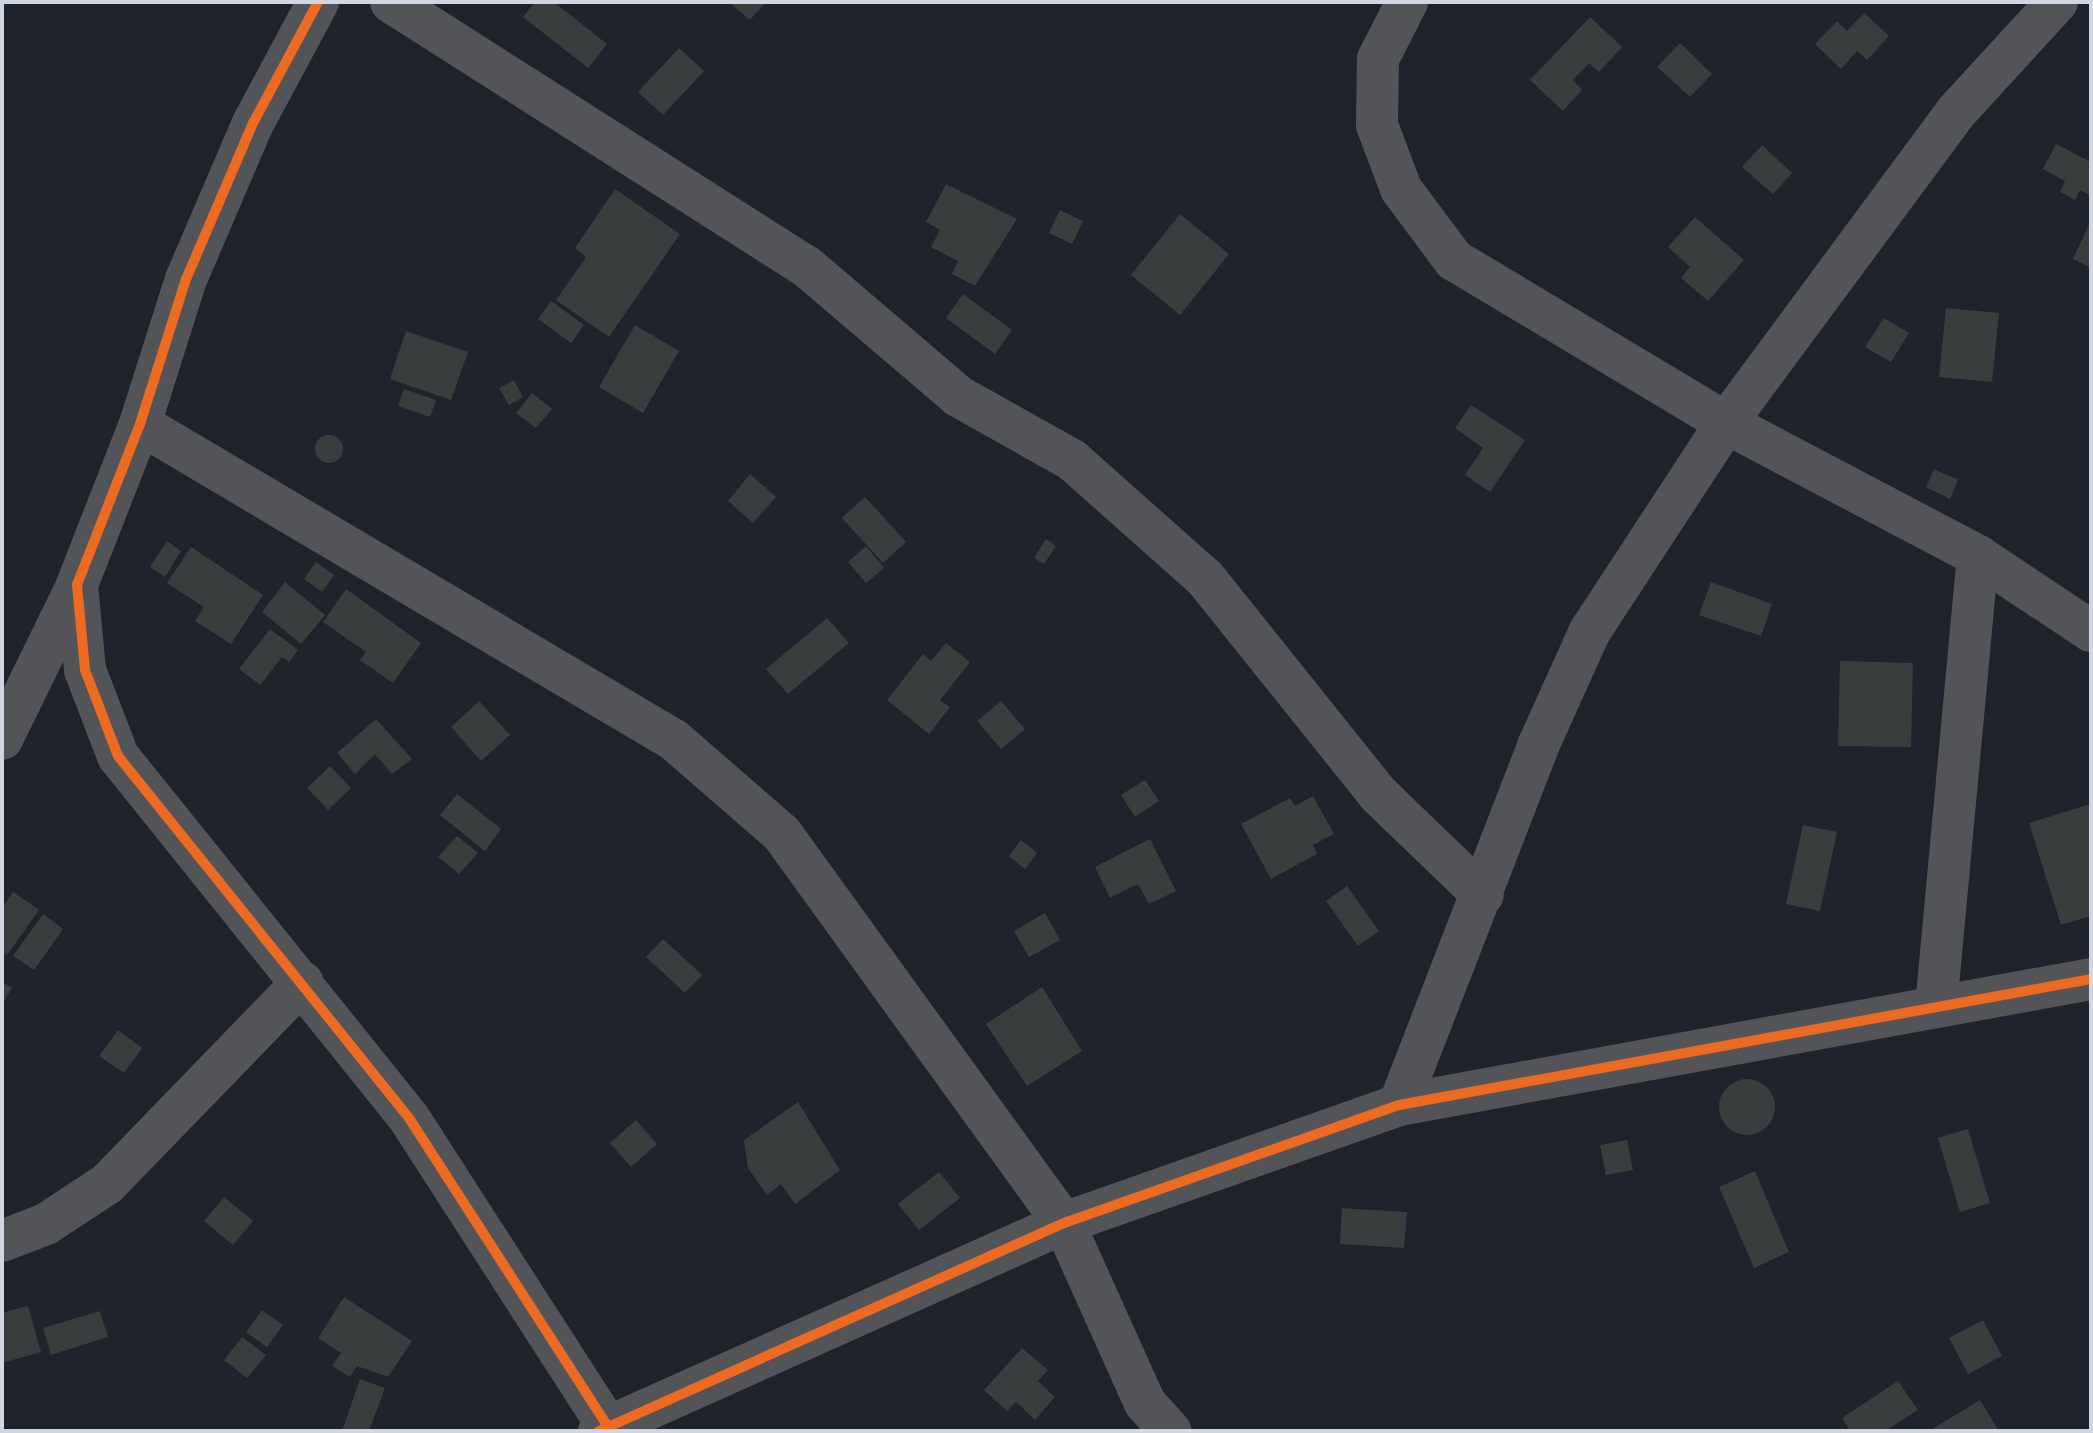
<!DOCTYPE html>
<html>
<head>
<meta charset="utf-8">
<style>
  body { margin:0 }
  #map { position:relative; width:2093px; height:1433px; overflow:hidden; background:#1e222a; font-family:"DejaVu Sans",sans-serif }
  div>[style] { position:absolute }
  .building>* { inset:0; background:#3a3d3e }
  .round { border-radius:50% }
  .minor>* { height:42px; margin:-21px; padding:0 21px; transform-origin:21px; border-radius:21px; background:#525458 }
  .cycleway>* { height:10px; margin:-5px; padding:0 5px; transform-origin:5px; border-radius:5px; background:#ed6a23 }
  span { translate:-50% -50%; white-space:nowrap; text-align:center; line-height:1.15; -webkit-text-stroke:7px #182130; paint-order:stroke }
  .frame { position:absolute; inset:0; border:4px solid #d1d7e2; pointer-events:none }
</style>
</head>
<body>
<div id="map">
  <div class="building">
    <i style="clip-path:polygon(535px 2px,554px 2px,607px 44px,588px 68px,523px 17px)"></i>
    <i style="clip-path:polygon(729px 2px,766px 2px,750px 20px)"></i>
    <i style="clip-path:polygon(1864px 13px,1889px 36px,1867px 60px,1857px 51px,1841px 69px,1815px 44px,1837px 21px,1847px 31px)"></i>
    <i style="clip-path:polygon(1590px 17px,1622px 47px,1599px 72px,1589px 63px,1573px 80px,1582px 90px,1563px 111px,1530px 80px)"></i>
    <i style="clip-path:polygon(1680px 43px,1712px 74px,1690px 97px,1657px 67px)"></i>
    <i style="clip-path:polygon(679px 48px,704px 71px,663px 115px,638px 92px)"></i>
    <i style="clip-path:polygon(2056px 144px,2091px 162px,2091px 196px,2080px 190px,2075px 200px,2060px 192px,2065px 181px,2043px 169px)"></i>
    <i style="clip-path:polygon(1762px 145px,1792px 173px,1773px 194px,1742px 167px)"></i>
    <i style="clip-path:polygon(946px 184px,1017px 219px,975px 286px,952px 274px,958px 261px,931px 247px,940px 230px,926px 222px)"></i>
    <i style="clip-path:polygon(615px 189px,680px 234px,609px 337px,556px 300px,586px 257px,575px 248px)"></i>
    <i style="clip-path:polygon(1060px 210px,1083px 221px,1072px 244px,1049px 233px)"></i>
    <i style="clip-path:polygon(1180px 214px,1229px 254px,1180px 315px,1131px 275px)"></i>
    <i style="clip-path:polygon(1695px 217px,1744px 260px,1708px 301px,1681px 278px,1690px 267px,1668px 247px)"></i>
    <i style="clip-path:polygon(2091px 220px,2091px 268px,2073px 259px)"></i>
    <i style="clip-path:polygon(963px 294px,1012px 330px,995px 354px,946px 318px)"></i>
    <i style="clip-path:polygon(551px 301px,584px 325px,571px 343px,538px 319px)"></i>
    <i style="clip-path:polygon(1946px 308px,1999px 313px,1992px 382px,1939px 377px)"></i>
    <i style="clip-path:polygon(1884px 318px,1909px 333px,1891px 362px,1865px 347px)"></i>
    <i style="clip-path:polygon(635px 325px,679px 351px,643px 413px,599px 387px)"></i>
    <i style="clip-path:polygon(406px 331px,468px 352px,451px 400px,390px 379px)"></i>
    <i style="clip-path:polygon(514px 380px,523px 397px,509px 405px,499px 388px)"></i>
    <i style="clip-path:polygon(404px 389px,436px 400px,430px 417px,398px 406px)"></i>
    <i style="clip-path:polygon(532px 393px,552px 409px,536px 428px,516px 413px)"></i>
    <i style="clip-path:polygon(1471px 405px,1525px 440px,1490px 492px,1465px 475px,1483px 448px,1455px 428px)"></i>
    <i class="round" style="left:315px;top:435px;width:28px;height:28px"></i>
    <i style="clip-path:polygon(1934px 469px,1958px 480px,1950px 499px,1926px 487px)"></i>
    <i style="clip-path:polygon(750px 474px,776px 497px,753px 523px,728px 501px)"></i>
    <i style="clip-path:polygon(865px 497px,906px 542px,883px 563px,842px 518px)"></i>
    <i style="clip-path:polygon(1046px 539px,1056px 546px,1044px 564px,1034px 558px)"></i>
    <i style="clip-path:polygon(167px 541px,181px 551px,165px 577px,150px 567px)"></i>
    <i style="clip-path:polygon(866px 546px,884px 568px,866px 583px,848px 562px)"></i>
    <i style="clip-path:polygon(191px 547px,263px 595px,231px 644px,195px 621px,204px 607px,167px 583px)"></i>
    <i style="clip-path:polygon(316px 562px,334px 575px,322px 592px,304px 579px)"></i>
    <i style="clip-path:polygon(285px 582px,325px 615px,301px 644px,262px 612px)"></i>
    <i style="clip-path:polygon(1711px 582px,1772px 604px,1761px 636px,1699px 615px)"></i>
    <i style="clip-path:polygon(346px 589px,421px 643px,393px 683px,360px 660px,366px 652px,323px 622px)"></i>
    <i style="clip-path:polygon(827px 618px,849px 643px,788px 694px,766px 669px)"></i>
    <i style="clip-path:polygon(270px 629px,298px 650px,289px 662px,282px 657px,260px 685px,239px 669px)"></i>
    <i style="clip-path:polygon(946px 643px,970px 662px,940px 700px,950px 707px,929px 734px,887px 700px,923px 654px,931px 661px)"></i>
    <i style="clip-path:polygon(1840px 661px,1913px 663px,1911px 747px,1838px 746px)"></i>
    <i style="clip-path:polygon(479px 701px,510px 735px,481px 761px,451px 727px)"></i>
    <i style="clip-path:polygon(1001px 701px,1025px 729px,1001px 749px,977px 721px)"></i>
    <i style="clip-path:polygon(376px 719px,412px 759px,392px 774px,375px 754px,355px 774px,337px 753px)"></i>
    <i style="clip-path:polygon(330px 766px,351px 788px,328px 810px,307px 788px)"></i>
    <i style="clip-path:polygon(1145px 780px,1159px 801px,1135px 817px,1121px 795px)"></i>
    <i style="clip-path:polygon(457px 794px,501px 829px,485px 851px,440px 815px)"></i>
    <i style="clip-path:polygon(1313px 796px,1334px 834px,1313px 845px,1317px 854px,1271px 879px,1241px 824px,1290px 798px,1295px 806px)"></i>
    <i style="clip-path:polygon(2091px 804px,2091px 916px,2061px 925px,2029px 823px)"></i>
    <i style="clip-path:polygon(1803px 825px,1837px 832px,1820px 911px,1786px 904px)"></i>
    <i style="clip-path:polygon(457px 836px,478px 853px,459px 874px,438px 857px)"></i>
    <i style="clip-path:polygon(1150px 839px,1176px 891px,1149px 904px,1138px 884px,1110px 898px,1095px 867px)"></i>
    <i style="clip-path:polygon(1021px 840px,1037px 853px,1025px 869px,1009px 856px)"></i>
    <i style="clip-path:polygon(1347px 886px,1379px 931px,1358px 946px,1326px 901px)"></i>
    <i style="clip-path:polygon(13px 892px,39px 910px,7px 955px,2px 952px,2px 908px)"></i>
    <i style="clip-path:polygon(1045px 913px,1060px 940px,1029px 957px,1014px 931px)"></i>
    <i style="clip-path:polygon(43px 914px,63px 929px,34px 970px,13px 956px)"></i>
    <i style="clip-path:polygon(663px 939px,702px 975px,685px 993px,646px 957px)"></i>
    <i style="clip-path:polygon(2px 982px,12px 988px,2px 1004px)"></i>
    <i style="clip-path:polygon(1042px 987px,1082px 1051px,1027px 1086px,986px 1024px)"></i>
    <i style="clip-path:polygon(118px 1030px,142px 1048px,124px 1073px,99px 1056px)"></i>
    <i class="round" style="left:1719px;top:1079px;width:56px;height:56px"></i>
    <i style="clip-path:polygon(798px 1102px,840px 1170px,795px 1204px,781px 1184px,767px 1195px,748px 1168px,744px 1140px)"></i>
    <i style="clip-path:polygon(636px 1120px,657px 1144px,631px 1167px,610px 1143px)"></i>
    <i style="clip-path:polygon(1968px 1129px,1990px 1203px,1960px 1212px,1938px 1138px)"></i>
    <i style="clip-path:polygon(1627px 1140px,1633px 1170px,1606px 1175px,1600px 1145px)"></i>
    <i style="clip-path:polygon(1755px 1171px,1789px 1252px,1754px 1268px,1719px 1187px)"></i>
    <i style="clip-path:polygon(939px 1172px,960px 1198px,919px 1230px,898px 1204px)"></i>
    <i style="clip-path:polygon(224px 1197px,253px 1221px,233px 1245px,204px 1221px)"></i>
    <i style="clip-path:polygon(1342px 1208px,1407px 1212px,1404px 1248px,1340px 1244px)"></i>
    <i style="clip-path:polygon(344px 1297px,412px 1341px,388px 1377px,357px 1366px,350px 1377px,332px 1366px,341px 1353px,318px 1338px)"></i>
    <i style="clip-path:polygon(28px 1306px,41px 1352px,2px 1363px,2px 1313px)"></i>
    <i style="clip-path:polygon(262px 1310px,283px 1325px,267px 1347px,246px 1332px)"></i>
    <i style="clip-path:polygon(100px 1311px,108px 1337px,51px 1355px,43px 1328px)"></i>
    <i style="clip-path:polygon(1983px 1320px,2002px 1356px,1968px 1374px,1949px 1338px)"></i>
    <i style="clip-path:polygon(242px 1337px,266px 1355px,247px 1378px,224px 1360px)"></i>
    <i style="clip-path:polygon(1022px 1348px,1048px 1370px,1038px 1381px,1055px 1397px,1035px 1420px,1016px 1402px,1007px 1411px,984px 1390px)"></i>
    <i style="clip-path:polygon(360px 1379px,385px 1388px,369px 1431px,342px 1431px)"></i>
    <i style="clip-path:polygon(1898px 1381px,1918px 1410px,1885px 1431px,1850px 1431px,1842px 1418px)"></i>
    <i style="clip-path:polygon(1980px 1400px,1999px 1431px,1929px 1431px)"></i>
  </div>
  <div class="minor">
    <i style="left:318px;top:2px;width:137px;rotate:118.2deg"></i>
    <i style="left:253px;top:123px;width:170px;rotate:113.2deg"></i>
    <i style="left:186px;top:279px;width:152px;rotate:107.6deg"></i>
    <i style="left:140px;top:424px;width:173px;rotate:111.4deg"></i>
    <i style="left:77px;top:585px;width:85px;rotate:84.6deg"></i>
    <i style="left:85px;top:670px;width:92px;rotate:69deg"></i>
    <i style="left:118px;top:756px;width:464px;rotate:51.2deg"></i>
    <i style="left:409px;top:1118px;width:373px;rotate:57.2deg"></i>
    <i style="left:391px;top:2px;width:492px;rotate:32.5deg"></i>
    <i style="left:806px;top:266px;width:200px;rotate:40.5deg"></i>
    <i style="left:958px;top:396px;width:131px;rotate:29.3deg"></i>
    <i style="left:1072px;top:460px;width:178px;rotate:41.6deg"></i>
    <i style="left:1205px;top:578px;width:278px;rotate:51.3deg"></i>
    <i style="left:1379px;top:795px;width:144px;rotate:43.9deg"></i>
    <i style="left:1407px;top:2px;width:64px;rotate:117deg"></i>
    <i style="left:1378px;top:59px;width:66px;rotate:90.9deg"></i>
    <i style="left:1377px;top:125px;width:68px;rotate:69.4deg"></i>
    <i style="left:1401px;top:189px;width:89px;rotate:53.3deg"></i>
    <i style="left:1454px;top:260px;width:317px;rotate:30.9deg"></i>
    <i style="left:1726px;top:423px;width:285px;rotate:27.8deg"></i>
    <i style="left:1978px;top:556px;width:136px;rotate:33.6deg"></i>
    <i style="left:140px;top:424px;width:620px;rotate:30.62deg"></i>
    <i style="left:674px;top:740px;width:143px;rotate:41deg"></i>
    <i style="left:782px;top:834px;width:480px;rotate:54.1deg"></i>
    <i style="left:1064px;top:1223px;width:197px;rotate:65.8deg"></i>
    <i style="left:1145px;top:1403px;width:38px;rotate:48deg"></i>
    <i style="left:2px;top:739px;width:170px;rotate:-63.9deg"></i>
    <i style="left:1936px;top:1007px;width:453px;rotate:-84.7deg"></i>
    <i style="left:1399px;top:1105px;width:385px;rotate:-68.8deg"></i>
    <i style="left:1538px;top:746px;width:126px;rotate:-65.7deg"></i>
    <i style="left:1590px;top:631px;width:249px;rotate:-56.8deg"></i>
    <i style="left:1726px;top:423px;width:388px;rotate:-53.5deg"></i>
    <i style="left:1957px;top:111px;width:148px;rotate:-47.5deg"></i>
    <i style="left:2px;top:1241px;width:47px;rotate:-21.1deg"></i>
    <i style="left:46px;top:1224px;width:73px;rotate:-33.3deg"></i>
    <i style="left:107px;top:1184px;width:281px;rotate:-45.9deg"></i>
    <i style="left:599px;top:1431px;width:509px;rotate:-24.1deg"></i>
    <i style="left:1064px;top:1223px;width:355px;rotate:-19.4deg"></i>
    <i style="left:1399px;top:1105px;width:703px;rotate:-10.32deg"></i>
  </div>
  <div class="cycleway">
    <i style="left:318px;top:2px;width:137px;rotate:118.2deg"></i>
    <i style="left:253px;top:123px;width:170px;rotate:113.2deg"></i>
    <i style="left:186px;top:279px;width:152px;rotate:107.6deg"></i>
    <i style="left:140px;top:424px;width:173px;rotate:111.4deg"></i>
    <i style="left:77px;top:585px;width:85px;rotate:84.6deg"></i>
    <i style="left:85px;top:670px;width:92px;rotate:69deg"></i>
    <i style="left:118px;top:756px;width:464px;rotate:51.2deg"></i>
    <i style="left:409px;top:1118px;width:373px;rotate:57.2deg"></i>
    <i style="left:599px;top:1431px;width:509px;rotate:-24.1deg"></i>
    <i style="left:1064px;top:1223px;width:355px;rotate:-19.4deg"></i>
    <i style="left:1399px;top:1105px;width:703px;rotate:-10.32deg"></i>
  </div>
  <div class="frame"></div>
</div>
</body>
</html>
